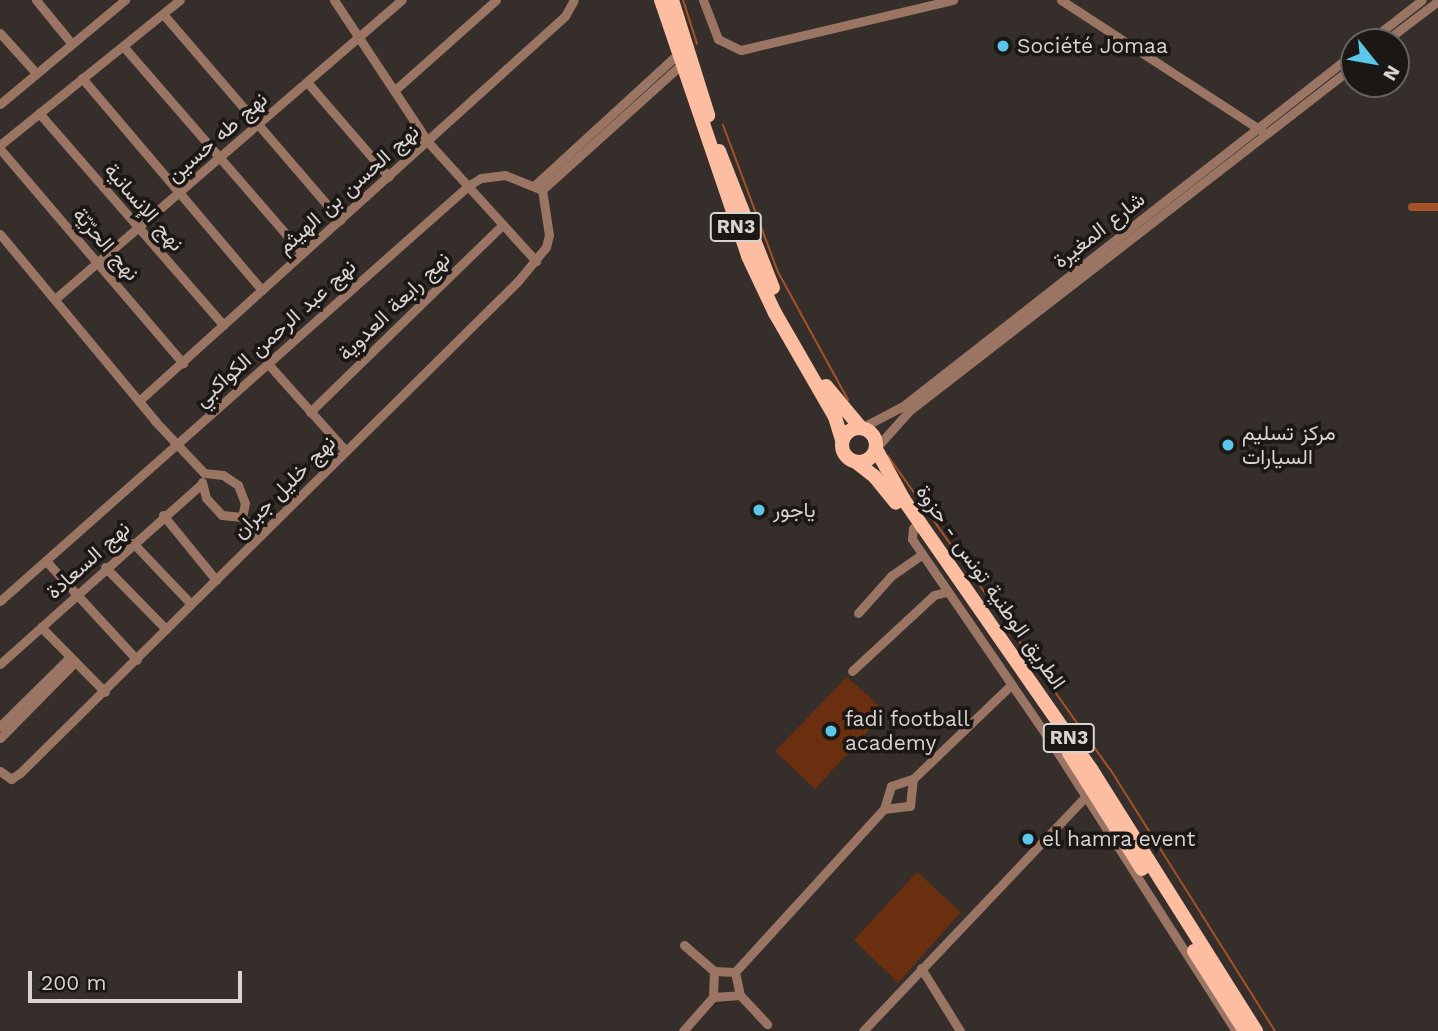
<!DOCTYPE html>
<html>
<head>
<meta charset="utf-8">
<style>
  body { margin:0 }
  #map { position:relative; width:1438px; height:1031px; overflow:hidden; background:#352e2a; font-family:"Work Sans",Vazirmatn,sans-serif }
  div>[style] { position:absolute }
  .green>* { inset:0; background:#692f0f }
  .stream>* { height:2px; margin:-1px; padding:0 1px; transform-origin:1px; border-radius:1px; background:#a55227 }
  .canal>* { height:8px; margin:-4px; padding:0 4px; transform-origin:4px; border-radius:4px; background:#a55227 }
  .minor>* { height:9px; margin:-4.5px; padding:0 4.5px; transform-origin:4.5px; border-radius:4.5px; background:#9b7563 }
  .primary>* { height:14px; margin:-7px; padding:0 7px; transform-origin:7px; border-radius:7px; background:#fcbda0 }
  .primary>.ring { margin:-7px; padding:0; box-sizing:content-box; background:none; border:14px solid #fcbda0; border-radius:50% }
  .dots>* { width:19px; height:19px; translate:-50% -50%; box-sizing:border-box; border:4px solid #1a1715; border-radius:50% }
  span { translate:-50% -50%; white-space:nowrap; text-align:center; line-height:1.15; -webkit-text-stroke:7px #1a1715; paint-order:stroke }
  .shield-label span { padding:2px 5px; background:#1a1715; border:2px solid; border-radius:5px; -webkit-text-stroke-width:0 }
  .shield-label { font-size:19px; color:#d9d3d1; font-weight:700 }
  .poi-label { font-size:21px; color:#d9d3d1 }
  .left { translate:0 -50%; text-align:left }
  .street-label { font-size:21px; color:#d9d3d1 }
  .north { position:absolute; left:1340px; top:28px; width:70px; height:70px; box-sizing:border-box; background:#1a1715; border:2px solid #666260; border-radius:50%; rotate:121deg; font-size:19px; font-weight:700; line-height:28px; text-align:center; color:#d9d3d1 }
  .north::after { content:''; display:block; margin:auto; width:24px; height:32px; background:#5cc7e8; clip-path:polygon(50% 0,100% 100%,50% 72%,0 100%) }
  .scale { position:absolute; left:28px; top:971px; width:214px; height:32px; box-sizing:border-box; border:4px solid #d9d3d1; border-top:0; padding-left:9px; font-size:21px; line-height:24px; white-space:nowrap; color:#d9d3d1; -webkit-text-stroke:5px #1a1715; paint-order:stroke }
</style>
</head>
<body>
<div id="map">
  <div class="green">
    <i style="clip-path:polygon(847px 677px,886px 712px,815px 789px,775px 751px)"></i>
    <i style="clip-path:polygon(917px 872px,961px 912px,898px 983px,854px 940px)"></i>
  </div>
  <div class="stream">
    <i style="left:683px;top:0;width:46px;rotate:72.3deg"></i>
    <i style="left:723px;top:125px;width:157px;rotate:69.5deg"></i>
    <i style="left:778px;top:272px;width:146px;rotate:61.3deg"></i>
    <i style="left:888px;top:456px;width:384px;rotate:54.7deg"></i>
    <i style="left:1110px;top:769px;width:310px;rotate:57.8deg"></i>
  </div>
  <div class="canal">
    <i style="left:1412px;top:207px;width:26px"></i>
  </div>
  <div class="minor">
    <i style="left:36px;top:0;width:57px;rotate:50.7deg"></i>
    <i style="left:334px;top:0;width:170px;rotate:56.5deg"></i>
    <i style="left:428px;top:142px;width:161px;rotate:47.8deg"></i>
    <i style="left:703px;top:0;width:42px;rotate:69deg"></i>
    <i style="left:718px;top:39px;width:25px;rotate:26deg"></i>
    <i style="left:741px;top:50px;width:218px;rotate:-13.3deg"></i>
    <i style="left:1061px;top:0;width:240px;rotate:33.1deg"></i>
    <i style="left:163px;top:14px;width:272px;rotate:49.3deg"></i>
    <i style="left:0;top:33px;width:54px;rotate:48deg"></i>
    <i style="left:1368px;top:42px;width:68px;rotate:-37.9deg"></i>
    <i style="left:1384px;top:42px;width:68px;rotate:-37.2deg"></i>
    <i style="left:123px;top:46px;width:274px;rotate:49.1deg"></i>
    <i style="left:82px;top:78px;width:278px;rotate:49.7deg"></i>
    <i style="left:307px;top:82px;width:125px;rotate:49.2deg"></i>
    <i style="left:395px;top:90px;width:135px;rotate:-41.7deg"></i>
    <i style="left:0;top:104px;width:163px;rotate:-39.8deg"></i>
    <i style="left:39px;top:113px;width:281px;rotate:49deg"></i>
    <i style="left:0;top:145px;width:231px;rotate:-38.9deg"></i>
    <i style="left:0;top:149px;width:282px;rotate:49.5deg"></i>
    <i style="left:536px;top:184px;width:193px;rotate:-42.5deg"></i>
    <i style="left:542px;top:190px;width:188px;rotate:-42deg"></i>
    <i style="left:0;top:234px;width:243px;rotate:50.3deg"></i>
    <i style="left:155px;top:421px;width:71px;rotate:46.7deg"></i>
    <i style="left:204px;top:473px;width:19px;rotate:6deg"></i>
    <i style="left:223px;top:475px;width:18px;rotate:34deg"></i>
    <i style="left:238px;top:485px;width:19px;rotate:69deg"></i>
    <i style="left:245px;top:503px;width:14px;rotate:102deg"></i>
    <i style="left:55px;top:299px;width:458px;rotate:-40.8deg"></i>
    <i style="left:269px;top:365px;width:115px;rotate:48.2deg"></i>
    <i style="left:140px;top:400px;width:573px;rotate:-42.1deg"></i>
    <i style="left:565px;top:16px;width:18px;rotate:-61deg"></i>
    <i style="left:310px;top:412px;width:268px;rotate:-44.2deg"></i>
    <i style="left:861px;top:428px;width:47px;rotate:-27.6deg"></i>
    <i style="left:903px;top:406px;width:573px;rotate:-38.05deg"></i>
    <i style="left:876px;top:448px;width:50px;rotate:-48.3deg"></i>
    <i style="left:909px;top:411px;width:563px;rotate:-37.79deg"></i>
    <i style="left:202px;top:482px;width:16px;rotate:76deg"></i>
    <i style="left:206px;top:498px;width:23px;rotate:47deg"></i>
    <i style="left:222px;top:515px;width:20px;rotate:6deg"></i>
    <i style="left:163px;top:515px;width:84px;rotate:50.8deg"></i>
    <i style="left:242px;top:517px;width:26px;rotate:43deg"></i>
    <i style="left:913px;top:528px;width:11px;rotate:95deg"></i>
    <i style="left:912px;top:539px;width:246px;rotate:55.6deg"></i>
    <i style="left:1051px;top:742px;width:343px;rotate:57.4deg"></i>
    <i style="left:133px;top:543px;width:84px;rotate:46.4deg"></i>
    <i style="left:46px;top:561px;width:134px;rotate:47.4deg"></i>
    <i style="left:105px;top:567px;width:87px;rotate:45.5deg"></i>
    <i style="left:0;top:601px;width:625px;rotate:-41.57deg"></i>
    <i style="left:468px;top:186px;width:15px;rotate:-32deg"></i>
    <i style="left:481px;top:178px;width:24px;rotate:-7deg"></i>
    <i style="left:505px;top:175px;width:40px;rotate:22deg"></i>
    <i style="left:858px;top:613px;width:50px;rotate:-48.3deg"></i>
    <i style="left:891px;top:576px;width:38px;rotate:-35deg"></i>
    <i style="left:41px;top:627px;width:91px;rotate:45.4deg"></i>
    <i style="left:0;top:664px;width:270px;rotate:-41.8deg"></i>
    <i style="left:852px;top:671px;width:112px;rotate:-42.8deg"></i>
    <i style="left:934px;top:595px;width:12px;rotate:-14deg"></i>
    <i style="left:0;top:726px;width:98px;rotate:-44.6deg"></i>
    <i style="left:0;top:738px;width:107px;rotate:-45.4deg"></i>
    <i style="left:0;top:771px;width:14px;rotate:36deg"></i>
    <i style="left:11px;top:779px;width:11px;rotate:-34deg"></i>
    <i style="left:20px;top:773px;width:700px;rotate:-44.65deg"></i>
    <i style="left:518px;top:281px;width:44px;rotate:-50.5deg"></i>
    <i style="left:546px;top:247px;width:12px;rotate:-76deg"></i>
    <i style="left:549px;top:235px;width:46px;rotate:-98.8deg"></i>
    <i style="left:884px;top:809px;width:26px;rotate:-7deg"></i>
    <i style="left:910px;top:806px;width:27px;rotate:-84deg"></i>
    <i style="left:684px;top:945px;width:40px;rotate:41deg"></i>
    <i style="left:714px;top:971px;width:21px;rotate:3deg"></i>
    <i style="left:921px;top:968px;width:74px;rotate:58.2deg"></i>
    <i style="left:735px;top:972px;width:221px;rotate:-47.6deg"></i>
    <i style="left:884px;top:809px;width:24px;rotate:-73deg"></i>
    <i style="left:891px;top:786px;width:23px;rotate:-18deg"></i>
    <i style="left:913px;top:779px;width:136px;rotate:-43.8deg"></i>
    <i style="left:735px;top:972px;width:24px;rotate:78deg"></i>
    <i style="left:740px;top:995px;width:40px;rotate:47deg"></i>
    <i style="left:713px;top:997px;width:27px;rotate:-4deg"></i>
    <i style="left:683px;top:1031px;width:45px;rotate:-48.6deg"></i>
    <i style="left:713px;top:997px;width:26px;rotate:-88deg"></i>
    <i style="left:863px;top:1031px;width:330px;rotate:-46.5deg"></i>
  </div>
  <div class="primary">
    <i style="left:661px;top:0;width:270px;rotate:71.2deg"></i>
    <i style="left:748px;top:256px;width:63px;rotate:64.7deg"></i>
    <i style="left:775px;top:313px;width:120px;rotate:60deg"></i>
    <i style="left:835px;top:417px;width:24px;rotate:73deg"></i>
    <i style="left:672px;top:0;width:121px;rotate:72.6deg"></i>
    <i style="left:719px;top:151px;width:147px;rotate:68.5deg"></i>
    <i style="left:826px;top:386px;width:55px;rotate:50.2deg"></i>
    <i class="ring" style="left:842px;top:428px;width:20px;height:20px"></i>
    <i style="left:876px;top:449px;width:58px;rotate:61.2deg"></i>
    <i style="left:904px;top:500px;width:328px;rotate:55.2deg"></i>
    <i style="left:1091px;top:769px;width:310px;rotate:57.8deg"></i>
    <i style="left:856px;top:462px;width:24px;rotate:38deg"></i>
    <i style="left:875px;top:477px;width:33px;rotate:51deg"></i>
    <i style="left:1069px;top:753px;width:137px;rotate:57.8deg"></i>
    <i style="left:1194px;top:951px;width:95px;rotate:57.5deg"></i>
  </div>
  <div class="dots">
    <i style="left:1003px;top:46px;background:#5cc7e8"></i>
    <i style="left:1228px;top:445px;background:#5cc7e8"></i>
    <i style="left:759px;top:510px;background:#5cc7e8"></i>
    <i style="left:831px;top:731px;background:#5cc7e8"></i>
    <i style="left:1028px;top:839px;background:#5cc7e8"></i>
  </div>
  <div class="shield-label">
    <span style="left:736px;top:227px">RN3</span>
    <span style="left:1069px;top:738px">RN3</span>
  </div>
  <div class="poi-label">
    <span class="left" style="left:1017px;top:46px">Société Jomaa</span>
    <span class="left" style="left:1242px;top:445px">مركز تسليم<br>السيارات</span>
    <span class="left" style="left:773px;top:510px">ياجور</span>
    <span class="left" style="left:845px;top:731px">fadi football<br>academy</span>
    <span class="left" style="left:1042px;top:839px">el hamra event</span>
  </div>
  <div class="street-label">
    <span style="left:217px;top:137px;rotate:-41deg">نهج طه حسين</span>
    <span style="left:348px;top:189px;rotate:-42deg">نهج الحسن بن الهيثم</span>
    <span style="left:144px;top:207px;rotate:49deg">نهج الإنسانية</span>
    <span style="left:1099px;top:230px;rotate:-38deg">شارع المغيرة</span>
    <span style="left:106px;top:244px;rotate:49deg">نهج الحرّيّة</span>
    <span style="left:394px;top:306px;rotate:-44deg">نهج رابعة العدوية</span>
    <span style="left:275px;top:333px;rotate:-42deg">نهج عبد الرحمن الكواكبي</span>
    <span style="left:284px;top:487px;rotate:-45deg">نهج خليل جبران</span>
    <span style="left:88px;top:560px;rotate:-42deg">نهج السعادة</span>
    <span style="left:991px;top:587px;rotate:55deg">الطريق الوطنية تونس - حزوة</span>
  </div>
  <div class="north">N</div>
  <div class="scale">200 m</div>
</div>
</body>
</html>
